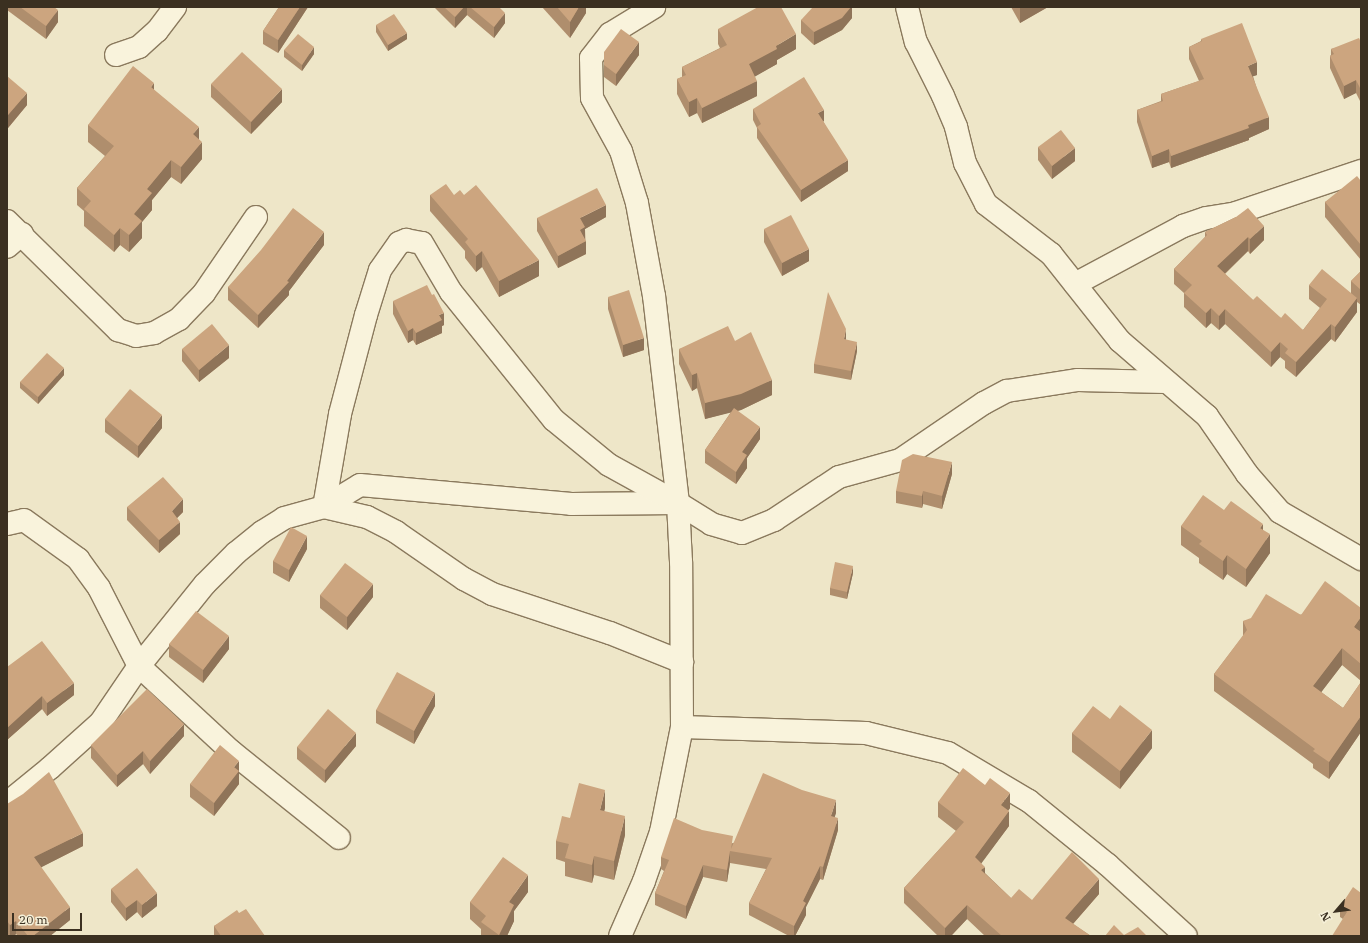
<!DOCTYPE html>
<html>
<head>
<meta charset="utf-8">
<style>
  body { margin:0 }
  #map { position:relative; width:1368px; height:943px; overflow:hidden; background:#eee6c8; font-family:"IBM Plex Serif",serif }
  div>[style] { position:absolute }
  .roads { filter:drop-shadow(1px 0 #8a795d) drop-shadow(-1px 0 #8a795d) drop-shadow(0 1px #8a795d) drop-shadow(0 -1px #8a795d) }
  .minor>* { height:22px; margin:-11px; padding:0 11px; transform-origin:11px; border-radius:11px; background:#f9f3dc }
  .wall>* { inset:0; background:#af8e6d }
  .shaded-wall>* { inset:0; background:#8f7459 }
  .building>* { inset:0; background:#cca57f }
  span { translate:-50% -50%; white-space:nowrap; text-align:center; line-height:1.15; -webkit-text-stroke:3.5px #f6f0d8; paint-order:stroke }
  .frame { position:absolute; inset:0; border:8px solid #3b3021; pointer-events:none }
  .north { position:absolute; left:1316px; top:891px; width:40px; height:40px; -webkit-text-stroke:3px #f6f0d8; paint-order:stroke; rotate:242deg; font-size:11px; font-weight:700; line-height:16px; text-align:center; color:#3b3021 }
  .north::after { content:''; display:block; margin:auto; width:14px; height:18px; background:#3b3021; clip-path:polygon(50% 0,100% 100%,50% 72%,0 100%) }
  .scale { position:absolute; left:12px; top:913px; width:70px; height:18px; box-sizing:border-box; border:2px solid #3b3021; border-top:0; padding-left:5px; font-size:12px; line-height:14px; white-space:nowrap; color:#3b3021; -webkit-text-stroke:3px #f6f0d8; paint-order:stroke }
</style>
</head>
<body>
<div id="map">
  <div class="roads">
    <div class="minor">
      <i style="left:907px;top:7px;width:36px;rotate:76deg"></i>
      <i style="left:916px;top:42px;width:60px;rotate:63.4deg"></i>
      <i style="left:943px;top:96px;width:34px;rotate:67deg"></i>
      <i style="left:956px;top:127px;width:37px;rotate:76deg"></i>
      <i style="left:965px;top:163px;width:46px;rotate:62.9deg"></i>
      <i style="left:986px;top:204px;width:82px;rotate:37.6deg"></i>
      <i style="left:1051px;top:254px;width:111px;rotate:51.6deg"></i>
      <i style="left:1120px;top:341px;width:115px;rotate:40.8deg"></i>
      <i style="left:1207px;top:416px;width:70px;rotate:55.4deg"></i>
      <i style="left:1247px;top:474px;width:50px;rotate:49deg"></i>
      <i style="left:1280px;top:512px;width:94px;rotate:30.1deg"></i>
      <i style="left:116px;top:55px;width:24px;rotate:-19deg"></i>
      <i style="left:139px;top:47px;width:24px;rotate:-42deg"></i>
      <i style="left:157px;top:31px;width:30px;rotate:-53deg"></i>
      <i style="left:7px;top:221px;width:156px;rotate:44.5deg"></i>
      <i style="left:118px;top:330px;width:19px;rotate:18deg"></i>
      <i style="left:136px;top:336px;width:18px;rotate:-9deg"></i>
      <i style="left:154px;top:333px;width:29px;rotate:-29deg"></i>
      <i style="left:179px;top:319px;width:36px;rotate:-46deg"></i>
      <i style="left:204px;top:293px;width:92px;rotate:-55.6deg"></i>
      <i style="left:7px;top:247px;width:20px;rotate:-41deg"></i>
      <i style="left:1075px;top:284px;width:123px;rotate:-28.2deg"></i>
      <i style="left:1183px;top:226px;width:24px;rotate:-19deg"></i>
      <i style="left:1206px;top:218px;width:30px;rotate:-9deg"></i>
      <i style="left:1236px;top:213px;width:132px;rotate:-18.6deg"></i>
      <i style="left:324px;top:507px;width:42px;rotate:-31.4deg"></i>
      <i style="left:360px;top:485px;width:212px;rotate:5.1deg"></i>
      <i style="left:571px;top:504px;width:107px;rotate:-0.5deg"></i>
      <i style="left:678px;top:503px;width:39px;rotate:32deg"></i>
      <i style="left:711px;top:524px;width:32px;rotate:16deg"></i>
      <i style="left:742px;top:533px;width:35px;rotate:-22deg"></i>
      <i style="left:774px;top:520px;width:78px;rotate:-33.5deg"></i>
      <i style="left:839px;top:477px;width:63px;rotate:-15.6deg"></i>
      <i style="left:900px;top:460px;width:102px;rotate:-34.2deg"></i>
      <i style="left:984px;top:403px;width:26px;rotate:-28deg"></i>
      <i style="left:1007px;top:391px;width:72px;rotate:-8.8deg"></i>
      <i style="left:1078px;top:380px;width:87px;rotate:1.3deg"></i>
      <i style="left:324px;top:507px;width:94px;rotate:-80.2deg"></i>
      <i style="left:340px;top:414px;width:102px;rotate:-75.3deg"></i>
      <i style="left:366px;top:315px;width:47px;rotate:-72.7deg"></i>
      <i style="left:380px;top:270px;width:33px;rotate:-55deg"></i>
      <i style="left:399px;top:243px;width:8px;rotate:-23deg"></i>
      <i style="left:406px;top:240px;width:16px;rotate:11deg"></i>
      <i style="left:422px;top:243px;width:57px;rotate:59.4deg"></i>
      <i style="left:451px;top:292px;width:164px;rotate:51.2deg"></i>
      <i style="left:554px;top:420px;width:71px;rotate:39.3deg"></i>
      <i style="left:609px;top:465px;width:77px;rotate:28.9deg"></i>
      <i style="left:7px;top:524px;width:17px;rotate:-13deg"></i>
      <i style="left:24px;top:520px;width:67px;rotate:35.8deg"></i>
      <i style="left:78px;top:559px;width:36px;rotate:54deg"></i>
      <i style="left:99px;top:588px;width:88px;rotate:62.9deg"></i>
      <i style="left:139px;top:666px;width:127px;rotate:42.8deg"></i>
      <i style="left:232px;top:752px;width:137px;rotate:38.8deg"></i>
      <i style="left:682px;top:727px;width:184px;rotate:1.9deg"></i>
      <i style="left:866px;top:733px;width:84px;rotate:13.7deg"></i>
      <i style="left:948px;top:753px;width:94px;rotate:30.7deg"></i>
      <i style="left:1029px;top:801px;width:102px;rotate:39deg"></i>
      <i style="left:1108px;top:865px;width:105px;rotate:42.3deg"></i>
      <i style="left:7px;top:803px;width:55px;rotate:-39.1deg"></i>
      <i style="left:50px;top:768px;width:69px;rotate:-42deg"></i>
      <i style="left:101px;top:722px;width:68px;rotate:-55.8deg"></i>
      <i style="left:139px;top:666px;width:105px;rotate:-51.2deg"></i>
      <i style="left:205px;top:584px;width:44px;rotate:-45deg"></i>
      <i style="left:236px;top:553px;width:33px;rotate:-39deg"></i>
      <i style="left:262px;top:532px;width:26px;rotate:-32deg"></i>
      <i style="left:284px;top:518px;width:41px;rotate:-15.4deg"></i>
      <i style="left:324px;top:507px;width:44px;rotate:13.1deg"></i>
      <i style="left:367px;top:517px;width:33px;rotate:27deg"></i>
      <i style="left:396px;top:532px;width:83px;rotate:34.7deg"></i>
      <i style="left:464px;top:579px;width:32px;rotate:28deg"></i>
      <i style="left:492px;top:594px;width:124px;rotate:18.3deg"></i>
      <i style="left:610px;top:633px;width:78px;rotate:21.9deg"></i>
      <i style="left:620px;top:936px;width:60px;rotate:-66.4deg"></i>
      <i style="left:644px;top:881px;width:52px;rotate:-70.9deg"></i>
      <i style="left:661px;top:832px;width:107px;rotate:-78.7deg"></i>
      <i style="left:682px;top:727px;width:165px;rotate:-90.3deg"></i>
      <i style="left:681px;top:562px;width:59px;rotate:-92.9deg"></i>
      <i style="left:678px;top:503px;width:208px;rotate:-96.6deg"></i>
      <i style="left:654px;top:296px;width:95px;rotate:-100.4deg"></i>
      <i style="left:637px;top:203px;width:54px;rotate:-107.1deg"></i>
      <i style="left:621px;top:151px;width:60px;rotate:-118.7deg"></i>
      <i style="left:592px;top:98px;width:40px;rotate:-91.4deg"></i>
      <i style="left:591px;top:58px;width:31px;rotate:-52deg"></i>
      <i style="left:610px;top:34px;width:52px;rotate:-31.5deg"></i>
    </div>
  </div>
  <div class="wall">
    <i style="clip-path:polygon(7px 7px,54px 7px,58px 22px,46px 39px,7px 10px)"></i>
    <i style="clip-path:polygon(279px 7px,308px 7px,278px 53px,263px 44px,263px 31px)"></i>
    <i style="clip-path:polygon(435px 7px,499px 7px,505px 23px,494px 38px,467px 15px,455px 28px,435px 8px)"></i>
    <i style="clip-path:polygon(542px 7px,586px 7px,586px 13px,570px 38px)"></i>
    <i style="clip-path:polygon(852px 7px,852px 18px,842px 30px,814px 45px,801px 33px,801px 20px)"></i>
    <i style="clip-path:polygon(1011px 7px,1048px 7px,1020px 23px)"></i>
    <i style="clip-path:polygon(376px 25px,407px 39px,388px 51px,376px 32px)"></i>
    <i style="clip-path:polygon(718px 29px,796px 49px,777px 60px,777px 64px,755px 76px,757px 96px,702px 123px,697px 113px,689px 117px,677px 94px,677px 79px,682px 77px,682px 67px,720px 48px,718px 44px)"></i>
    <i style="clip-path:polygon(1201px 39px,1257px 75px,1253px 76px,1269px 129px,1249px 138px,1249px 140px,1171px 168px,1169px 162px,1152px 168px,1137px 122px,1137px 110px,1161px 101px,1161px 94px,1199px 81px,1189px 59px,1189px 47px,1201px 41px)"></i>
    <i style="clip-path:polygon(1361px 42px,1360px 101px,1356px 93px,1344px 99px,1330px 68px,1330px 56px,1331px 55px,1331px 49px)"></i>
    <i style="clip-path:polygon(284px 50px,314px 54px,302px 71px,284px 57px)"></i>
    <i style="clip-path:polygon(604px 52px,639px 55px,616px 86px,604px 77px)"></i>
    <i style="clip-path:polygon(7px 76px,27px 105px,8px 128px,7px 127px)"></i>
    <i style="clip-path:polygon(211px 84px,282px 102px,251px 134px,211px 97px)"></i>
    <i style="clip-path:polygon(154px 90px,199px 139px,202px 159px,181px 184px,171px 177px,152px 200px,152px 210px,142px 222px,142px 238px,129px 252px,120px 245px,114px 252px,84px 226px,84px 211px,77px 205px,77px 188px,105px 156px,88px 142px,88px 125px)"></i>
    <i style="clip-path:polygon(753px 109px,824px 121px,823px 121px,848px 171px,801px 202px,757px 138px,757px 128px,753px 120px)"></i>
    <i style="clip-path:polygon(1038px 147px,1075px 161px,1052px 179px,1038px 160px)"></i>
    <i style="clip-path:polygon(1361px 181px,1361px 260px,1325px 217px,1325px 202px)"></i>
    <i style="clip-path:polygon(430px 195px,454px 195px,539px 276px,499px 297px,482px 267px,476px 272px,465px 258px,465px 251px,430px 211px)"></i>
    <i style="clip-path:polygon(606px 217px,585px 229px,586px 254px,558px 268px,537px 231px,537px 218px)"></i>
    <i style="clip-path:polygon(1236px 217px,1264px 240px,1250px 254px,1248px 251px,1225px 274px,1253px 300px,1281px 318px,1303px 330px,1320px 308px,1309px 299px,1309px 285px,1351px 293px,1351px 281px,1361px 271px,1361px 305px,1357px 302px,1357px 312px,1335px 342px,1331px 339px,1296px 377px,1285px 368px,1285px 361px,1280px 357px,1271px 367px,1225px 324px,1219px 330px,1211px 323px,1206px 328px,1184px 307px,1184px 293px,1174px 284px,1174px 269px,1205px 237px,1205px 232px)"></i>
    <i style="clip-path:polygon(764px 229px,809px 261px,782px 276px,764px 242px)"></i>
    <i style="clip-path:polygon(324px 245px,289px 291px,289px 295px,258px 328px,228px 300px,228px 287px)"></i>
    <i style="clip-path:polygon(608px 297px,644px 350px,623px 357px,608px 309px)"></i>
    <i style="clip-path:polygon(393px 301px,444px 325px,442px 326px,442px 333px,416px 345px,413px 340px,408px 343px,393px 314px)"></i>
    <i style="clip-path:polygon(846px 340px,857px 351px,851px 380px,814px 373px,814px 364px)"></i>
    <i style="clip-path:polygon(735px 341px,772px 395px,741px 410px,737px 411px,760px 439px,747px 458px,747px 468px,736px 484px,705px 463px,705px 450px,731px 412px,705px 419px,697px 388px,692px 391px,679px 364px,679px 349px)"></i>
    <i style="clip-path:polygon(182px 349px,229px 358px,199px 382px,182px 361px)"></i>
    <i style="clip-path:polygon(64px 375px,38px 404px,20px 388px,20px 382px)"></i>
    <i style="clip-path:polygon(105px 419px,162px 428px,138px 458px,105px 432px)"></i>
    <i style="clip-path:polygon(952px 474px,942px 509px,923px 504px,922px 508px,896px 503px,896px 491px)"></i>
    <i style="clip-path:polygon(127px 507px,183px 512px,177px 518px,180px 534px,159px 553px,127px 520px)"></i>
    <i style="clip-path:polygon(1224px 510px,1263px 530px,1270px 553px,1246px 587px,1227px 574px,1223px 580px,1199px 563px,1199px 558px,1181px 545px,1181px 526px)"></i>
    <i style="clip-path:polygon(307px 549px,289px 582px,273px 573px,273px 561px)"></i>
    <i style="clip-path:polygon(853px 573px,847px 599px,830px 595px,830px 588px)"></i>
    <i style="clip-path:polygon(320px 595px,373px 597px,347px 630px,320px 608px)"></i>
    <i style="clip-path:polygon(1361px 608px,1361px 681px,1342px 665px,1321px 692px,1343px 708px,1361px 682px,1361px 732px,1329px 779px,1313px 768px,1313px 764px,1214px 691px,1214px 674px,1243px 636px,1243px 621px)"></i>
    <i style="clip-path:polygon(169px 644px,229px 649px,203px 683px,169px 657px)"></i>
    <i style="clip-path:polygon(7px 667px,74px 695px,47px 716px,42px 709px,7px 740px)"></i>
    <i style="clip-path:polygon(435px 706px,414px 744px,376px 723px,376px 710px)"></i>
    <i style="clip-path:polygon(1110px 719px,1152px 748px,1120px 789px,1072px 752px,1072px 733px)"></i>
    <i style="clip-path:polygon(184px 736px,150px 774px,143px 764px,117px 787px,91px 758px,91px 745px)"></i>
    <i style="clip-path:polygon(356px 746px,325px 783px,297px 759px,297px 747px)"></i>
    <i style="clip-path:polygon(239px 771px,239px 784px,214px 816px,190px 797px,190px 784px)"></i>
    <i style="clip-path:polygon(985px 785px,1010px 808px,1008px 811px,1009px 826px,981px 863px,985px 873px,1011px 898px,1032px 900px,1099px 894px,1073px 924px,1091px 936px,985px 936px,967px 919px,951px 936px,938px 936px,904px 903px,904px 888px,956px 831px,938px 817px,938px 802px)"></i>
    <i style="clip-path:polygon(7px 804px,83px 846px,41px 867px,70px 920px,50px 936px,18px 936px,16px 934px,14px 936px,9px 936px,7px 934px)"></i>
    <i style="clip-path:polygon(605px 808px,604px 811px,625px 835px,614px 880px,594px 875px,592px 883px,565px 876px,565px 862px,556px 859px,556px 841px,570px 818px)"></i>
    <i style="clip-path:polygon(836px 813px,834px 817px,838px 830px,823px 880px,820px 879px,806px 907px,806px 915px,795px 936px,789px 936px,749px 915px,749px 903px,766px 869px,730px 863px,727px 882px,703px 877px,686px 919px,655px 905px,655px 893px,664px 871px,661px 869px,661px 857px,733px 843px)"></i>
    <i style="clip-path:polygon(111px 889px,157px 906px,142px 918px,137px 912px,126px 921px,111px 902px)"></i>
    <i style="clip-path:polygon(528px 892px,514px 911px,514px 921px,507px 936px,481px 936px,481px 929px,470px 919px,470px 902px)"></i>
    <i style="clip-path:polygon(1361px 893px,1343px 919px,1340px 917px,1340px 907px)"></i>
    <i style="clip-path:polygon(239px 913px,265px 936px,214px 936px,214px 926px)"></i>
  </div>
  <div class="shaded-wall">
    <i style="clip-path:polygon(300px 7px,308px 7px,278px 53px,278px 40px)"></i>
    <i style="clip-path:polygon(464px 7px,467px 7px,467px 15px,455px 28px,455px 17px)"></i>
    <i style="clip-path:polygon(579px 7px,586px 7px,586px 13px,570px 38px,570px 22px)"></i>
    <i style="clip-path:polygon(851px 7px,852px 7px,852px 18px,842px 30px,814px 45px,814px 32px)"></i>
    <i style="clip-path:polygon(1020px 7px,1048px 7px,1020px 23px)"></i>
    <i style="clip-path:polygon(58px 10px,58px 22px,46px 39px,46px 26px)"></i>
    <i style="clip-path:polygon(505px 13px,505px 23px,494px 38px,494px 27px)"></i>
    <i style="clip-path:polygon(407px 33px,407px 39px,388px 51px,388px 45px)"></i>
    <i style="clip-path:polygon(796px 34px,796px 49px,777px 60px,777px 64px,749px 80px,749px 64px,776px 46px)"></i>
    <i style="clip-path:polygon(639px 42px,639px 55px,616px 86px,616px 74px)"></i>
    <i style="clip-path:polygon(314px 47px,314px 54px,302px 71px,302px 65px)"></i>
    <i style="clip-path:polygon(1257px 62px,1257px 75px,1248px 78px,1248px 66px)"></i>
    <i style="clip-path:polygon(1356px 80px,1356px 93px,1344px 99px,1344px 86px)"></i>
    <i style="clip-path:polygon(757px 81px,757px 96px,702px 123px,702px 108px)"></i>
    <i style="clip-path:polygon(154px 83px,154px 100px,151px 87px)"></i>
    <i style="clip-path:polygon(1360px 88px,1361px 88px,1361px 100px,1360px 101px)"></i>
    <i style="clip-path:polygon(282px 89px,282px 102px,251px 134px,251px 122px)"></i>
    <i style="clip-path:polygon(27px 93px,27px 105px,8px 128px,8px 115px)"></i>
    <i style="clip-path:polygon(697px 98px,697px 113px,689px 117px,689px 102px)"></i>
    <i style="clip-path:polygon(824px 110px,824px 121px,818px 125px,818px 113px)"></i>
    <i style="clip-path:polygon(1269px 117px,1269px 129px,1249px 138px,1249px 140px,1171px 168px,1171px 156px)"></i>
    <i style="clip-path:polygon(199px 127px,199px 144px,193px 134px)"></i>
    <i style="clip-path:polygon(202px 142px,202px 159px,181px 184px,181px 167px)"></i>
    <i style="clip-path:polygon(1075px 148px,1075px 161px,1052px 179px,1052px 166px)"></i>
    <i style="clip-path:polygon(1169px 149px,1169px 162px,1152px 168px,1152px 156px)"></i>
    <i style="clip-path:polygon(171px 160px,171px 177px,152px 200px,152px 210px,142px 222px,142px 238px,129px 252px,129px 235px,134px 214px,147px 189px)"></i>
    <i style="clip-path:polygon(848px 160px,848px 171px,801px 202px,801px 190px)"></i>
    <i style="clip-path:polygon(606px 205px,606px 217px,585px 229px,585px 240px,580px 242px,580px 218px)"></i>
    <i style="clip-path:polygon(1264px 226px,1264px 240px,1250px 254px,1250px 239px)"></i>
    <i style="clip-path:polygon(120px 228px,120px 245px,114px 252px,114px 235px)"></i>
    <i style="clip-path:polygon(324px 232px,324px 245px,289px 291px,289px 295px,258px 328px,258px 315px,287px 281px)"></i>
    <i style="clip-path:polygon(1248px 237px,1248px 251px,1217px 281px,1217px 266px)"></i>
    <i style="clip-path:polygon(586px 241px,586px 254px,558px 268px,558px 256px)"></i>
    <i style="clip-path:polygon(809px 249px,809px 261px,782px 276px,782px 263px)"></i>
    <i style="clip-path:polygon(482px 251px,482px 267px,476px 272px,476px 256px)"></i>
    <i style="clip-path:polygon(539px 260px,539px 276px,499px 297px,499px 281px)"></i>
    <i style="clip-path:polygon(1357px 298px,1357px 312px,1335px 342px,1335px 327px)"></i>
    <i style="clip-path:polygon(1211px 308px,1211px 323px,1206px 328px,1206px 313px)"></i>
    <i style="clip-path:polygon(1225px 309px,1225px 324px,1219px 330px,1219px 316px)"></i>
    <i style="clip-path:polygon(444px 313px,444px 325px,442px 326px,442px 333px,416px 345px,416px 333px,439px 315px)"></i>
    <i style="clip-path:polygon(1331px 324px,1331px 339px,1296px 377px,1296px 362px)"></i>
    <i style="clip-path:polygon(413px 328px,413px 340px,408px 343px,408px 331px)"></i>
    <i style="clip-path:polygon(846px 329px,846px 339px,844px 349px,844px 339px)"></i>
    <i style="clip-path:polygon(644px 338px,644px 350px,623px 357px,623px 345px)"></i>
    <i style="clip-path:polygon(857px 342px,857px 351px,851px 380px,851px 371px)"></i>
    <i style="clip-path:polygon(1280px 342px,1280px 357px,1271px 367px,1271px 352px)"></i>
    <i style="clip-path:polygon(229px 345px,229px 358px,199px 382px,199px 370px)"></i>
    <i style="clip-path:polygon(64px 368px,64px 375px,38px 404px,38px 397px)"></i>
    <i style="clip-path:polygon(697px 373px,697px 388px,692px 391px,692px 375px)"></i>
    <i style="clip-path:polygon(772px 380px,772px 395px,741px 410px,705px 419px,705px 403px)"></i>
    <i style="clip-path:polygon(162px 415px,162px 428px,138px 458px,138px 446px)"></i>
    <i style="clip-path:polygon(760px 427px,760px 439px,747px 458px,747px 468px,736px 484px,736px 472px,742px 452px)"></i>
    <i style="clip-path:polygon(952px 462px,952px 474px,942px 509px,942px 496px)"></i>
    <i style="clip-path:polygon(923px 491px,923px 504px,922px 508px,922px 496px)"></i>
    <i style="clip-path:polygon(183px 499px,183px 512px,172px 523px,172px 511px)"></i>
    <i style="clip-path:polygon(180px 522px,180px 534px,159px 553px,159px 540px)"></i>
    <i style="clip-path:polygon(1263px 524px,1263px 542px,1260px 528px)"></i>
    <i style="clip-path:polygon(1270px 534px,1270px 553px,1246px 587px,1246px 569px)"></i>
    <i style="clip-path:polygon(307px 536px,307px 549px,289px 582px,289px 570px)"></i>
    <i style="clip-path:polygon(1227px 555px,1227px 574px,1223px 580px,1223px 561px)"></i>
    <i style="clip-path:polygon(853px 566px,853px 573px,847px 599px,847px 592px)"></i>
    <i style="clip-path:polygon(373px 584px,373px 597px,347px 630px,347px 617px)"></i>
    <i style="clip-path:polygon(1361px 617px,1361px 634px,1354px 627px)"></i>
    <i style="clip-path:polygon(229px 636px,229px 649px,203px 683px,203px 670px)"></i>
    <i style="clip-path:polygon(1342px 648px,1342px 665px,1313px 703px,1313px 686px)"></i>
    <i style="clip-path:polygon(74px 683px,74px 695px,47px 716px,47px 703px)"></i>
    <i style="clip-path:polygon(435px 693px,435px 706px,414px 744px,414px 731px)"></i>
    <i style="clip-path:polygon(42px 696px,42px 709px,7px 740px,7px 728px)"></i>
    <i style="clip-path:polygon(1361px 716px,1361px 732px,1329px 779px,1329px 762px)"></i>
    <i style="clip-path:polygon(184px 724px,184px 736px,150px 774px,150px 761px)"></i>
    <i style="clip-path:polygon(1152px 730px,1152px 748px,1120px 789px,1120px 771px)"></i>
    <i style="clip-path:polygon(356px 733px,356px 746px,325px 783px,325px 770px)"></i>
    <i style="clip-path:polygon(143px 751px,143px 764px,117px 787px,117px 775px)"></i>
    <i style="clip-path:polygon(239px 761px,239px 784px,214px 816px,214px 803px,234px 767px)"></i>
    <i style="clip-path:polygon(605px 790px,605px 808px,600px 828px,600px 810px)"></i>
    <i style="clip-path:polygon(1010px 793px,1010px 808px,1001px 820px,1001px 805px)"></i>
    <i style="clip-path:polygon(836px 800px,836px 813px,831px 829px,831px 816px)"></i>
    <i style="clip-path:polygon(1009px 811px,1009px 826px,975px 872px,975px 857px)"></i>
    <i style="clip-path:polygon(625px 816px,625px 835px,614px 880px,614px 861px)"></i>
    <i style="clip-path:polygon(838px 818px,838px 830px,823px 880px,823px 867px)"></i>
    <i style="clip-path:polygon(83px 833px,83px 846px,34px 871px,34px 857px)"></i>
    <i style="clip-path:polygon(730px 851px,730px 863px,727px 882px,727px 870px)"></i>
    <i style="clip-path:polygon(594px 856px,594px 875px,592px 883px,592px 865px)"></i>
    <i style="clip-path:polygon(703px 865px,703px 877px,686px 919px,686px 906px)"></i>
    <i style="clip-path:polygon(820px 866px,820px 879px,806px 907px,806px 915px,795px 936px,794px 936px,794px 926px,803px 901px)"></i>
    <i style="clip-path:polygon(985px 867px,985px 882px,981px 870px)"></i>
    <i style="clip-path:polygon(528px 875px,528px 892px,514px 911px,514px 921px,507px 936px,499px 936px,509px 902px)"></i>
    <i style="clip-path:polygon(1099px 879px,1099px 894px,1065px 933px,1065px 918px)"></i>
    <i style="clip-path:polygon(157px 893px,157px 906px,142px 918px,142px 905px)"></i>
    <i style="clip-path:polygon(137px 900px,137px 912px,126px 921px,126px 908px)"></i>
    <i style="clip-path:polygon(967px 905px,967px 919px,951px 936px,945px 936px,945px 928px)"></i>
    <i style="clip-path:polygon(70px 907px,70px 920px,50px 936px,33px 936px)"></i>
    <i style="clip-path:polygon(16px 921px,16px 934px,14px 936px,10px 936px,10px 925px)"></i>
  </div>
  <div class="building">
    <i style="clip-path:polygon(20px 7px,54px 7px,58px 10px,46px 26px)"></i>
    <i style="clip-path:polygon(279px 7px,300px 7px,278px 40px,263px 31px)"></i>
    <i style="clip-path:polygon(444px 7px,464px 7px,455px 17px)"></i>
    <i style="clip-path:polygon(470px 7px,499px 7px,505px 13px,494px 27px)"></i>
    <i style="clip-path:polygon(557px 7px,579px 7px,570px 22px)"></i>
    <i style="clip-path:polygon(758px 7px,781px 7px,796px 34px,776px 46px,777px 49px,749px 64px,757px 81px,702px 108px,697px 98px,689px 102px,677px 79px,686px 75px,682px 67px,727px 45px,718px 29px)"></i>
    <i style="clip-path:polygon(813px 7px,851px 7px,842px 18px,814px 32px,801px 20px)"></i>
    <i style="clip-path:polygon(394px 14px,407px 33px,388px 45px,376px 25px)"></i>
    <i style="clip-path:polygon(1242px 23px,1257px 62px,1248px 66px,1269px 117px,1248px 125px,1249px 128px,1171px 156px,1169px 149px,1152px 156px,1137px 110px,1163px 101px,1161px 94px,1204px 79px,1189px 47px,1202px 41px,1201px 39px)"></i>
    <i style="clip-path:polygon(621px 29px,639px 42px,616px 74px,604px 65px,604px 52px)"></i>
    <i style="clip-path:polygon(298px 34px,314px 47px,302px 65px,284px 50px)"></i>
    <i style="clip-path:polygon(1359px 38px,1361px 42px,1361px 88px,1360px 88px,1356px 80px,1344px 86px,1330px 56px,1334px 54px,1331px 49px)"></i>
    <i style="clip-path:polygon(242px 52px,282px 89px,251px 122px,211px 84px)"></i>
    <i style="clip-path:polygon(133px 66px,154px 83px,151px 87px,199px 127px,193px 134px,202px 142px,181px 167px,171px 160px,147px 189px,152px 193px,134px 214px,142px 221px,129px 235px,120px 228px,114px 235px,84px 209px,91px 201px,77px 188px,114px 146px,88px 125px)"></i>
    <i style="clip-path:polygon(7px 76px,27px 93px,8px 115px,7px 114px)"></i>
    <i style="clip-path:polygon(804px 77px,824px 110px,818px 113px,848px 160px,801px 190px,757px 127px,761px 124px,753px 109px)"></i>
    <i style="clip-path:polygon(1061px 130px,1075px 148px,1052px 166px,1038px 147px)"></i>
    <i style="clip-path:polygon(1357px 176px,1361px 181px,1361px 245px,1325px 202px)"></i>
    <i style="clip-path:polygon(446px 184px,454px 195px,460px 190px,464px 195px,476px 185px,539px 260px,499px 281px,482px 251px,476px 256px,465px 242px,468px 239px,430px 195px)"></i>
    <i style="clip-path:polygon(597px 188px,606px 205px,580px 218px,585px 227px,580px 230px,586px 241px,558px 256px,537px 218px)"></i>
    <i style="clip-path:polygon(293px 208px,324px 232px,287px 281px,289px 282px,258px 315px,228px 287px,261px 250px)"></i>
    <i style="clip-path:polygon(1248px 208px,1264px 226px,1250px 239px,1248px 237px,1217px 266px,1253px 300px,1257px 296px,1281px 318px,1285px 313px,1303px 330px,1327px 299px,1309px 285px,1322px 269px,1357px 298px,1335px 327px,1331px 324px,1296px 362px,1285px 353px,1288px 349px,1280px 342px,1271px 352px,1225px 309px,1219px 316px,1211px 308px,1206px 313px,1184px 293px,1192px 285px,1174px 269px,1207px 235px,1205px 232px,1236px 217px)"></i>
    <i style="clip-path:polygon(791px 215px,809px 249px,782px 263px,764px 229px)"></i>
    <i style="clip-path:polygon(1361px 271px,1361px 290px,1351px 281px)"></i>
    <i style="clip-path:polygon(427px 285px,432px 295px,434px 294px,444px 313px,439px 315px,442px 320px,416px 333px,413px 328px,408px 331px,393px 301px)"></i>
    <i style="clip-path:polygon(629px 290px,644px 338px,623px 345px,608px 297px)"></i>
    <i style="clip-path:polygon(828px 292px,846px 329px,844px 339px,857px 342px,851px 371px,814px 364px)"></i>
    <i style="clip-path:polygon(212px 324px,229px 345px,199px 370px,182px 349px)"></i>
    <i style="clip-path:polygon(728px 326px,735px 341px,751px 332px,772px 380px,741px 394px,705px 403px,697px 373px,692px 375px,679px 349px)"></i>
    <i style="clip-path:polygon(47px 353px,64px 368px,38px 397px,20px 382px)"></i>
    <i style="clip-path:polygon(130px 389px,162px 415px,138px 446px,105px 419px)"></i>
    <i style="clip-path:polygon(734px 408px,760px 427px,742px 452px,747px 455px,736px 472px,705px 450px)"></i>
    <i style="clip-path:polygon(913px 454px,952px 462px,942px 496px,923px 491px,922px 496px,896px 491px,902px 460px)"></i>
    <i style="clip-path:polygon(163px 477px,183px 499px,172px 511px,180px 522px,159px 540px,127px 507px)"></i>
    <i style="clip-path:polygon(1203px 495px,1224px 510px,1231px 501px,1263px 524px,1260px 528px,1270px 534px,1246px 569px,1227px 555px,1223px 561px,1199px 544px,1202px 541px,1181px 526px)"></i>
    <i style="clip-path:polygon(291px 527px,307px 536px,289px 570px,273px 561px)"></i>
    <i style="clip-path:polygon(835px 562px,853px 566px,847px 592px,830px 588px)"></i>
    <i style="clip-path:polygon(345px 563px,373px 584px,347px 617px,320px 595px)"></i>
    <i style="clip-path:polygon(1325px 581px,1361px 608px,1361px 617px,1354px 627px,1361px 632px,1361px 664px,1342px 648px,1313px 686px,1343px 708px,1361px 682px,1361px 716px,1329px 762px,1313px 751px,1315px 749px,1214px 674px,1247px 630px,1243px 621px,1251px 618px,1266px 594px,1301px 615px)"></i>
    <i style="clip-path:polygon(196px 611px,229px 636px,203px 670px,169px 644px)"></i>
    <i style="clip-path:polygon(42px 641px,74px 683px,47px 703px,42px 696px,7px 728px,7px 667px)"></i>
    <i style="clip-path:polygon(397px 672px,435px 693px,414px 731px,376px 710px)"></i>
    <i style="clip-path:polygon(147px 689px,184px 724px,150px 761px,143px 751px,117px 775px,91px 745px)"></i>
    <i style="clip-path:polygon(1120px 705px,1152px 730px,1120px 771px,1072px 733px,1093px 706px,1110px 719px)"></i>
    <i style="clip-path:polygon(328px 709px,356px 733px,325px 770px,297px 747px)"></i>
    <i style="clip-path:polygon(220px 745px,239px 761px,234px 767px,239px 771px,214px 803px,190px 784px)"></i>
    <i style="clip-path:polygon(963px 768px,985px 785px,990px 778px,1010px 793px,1001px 805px,1009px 811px,975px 857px,985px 867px,981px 870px,1011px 898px,1019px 889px,1032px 900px,1072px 852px,1099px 879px,1065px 918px,1091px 936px,1002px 936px,967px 905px,945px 928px,904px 888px,964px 822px,938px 802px)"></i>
    <i style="clip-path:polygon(49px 772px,83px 833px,34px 857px,70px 907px,33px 936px,28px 936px,16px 921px,10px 925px,7px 921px,7px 804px,23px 794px)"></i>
    <i style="clip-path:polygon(763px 773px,802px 790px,836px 800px,831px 816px,838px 818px,823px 867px,820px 866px,803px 901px,806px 903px,794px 926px,749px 903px,772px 858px,730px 851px,727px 870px,703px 865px,686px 906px,655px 893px,669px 860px,661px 857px,674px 818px,702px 830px,733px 836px,731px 849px)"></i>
    <i style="clip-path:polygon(579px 783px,605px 790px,600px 810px,625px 816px,614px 861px,594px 856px,592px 865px,565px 858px,569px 844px,556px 841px,562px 816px,570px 818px)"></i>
    <i style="clip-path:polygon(503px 857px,528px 875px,509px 902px,514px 905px,499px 935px,481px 922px,486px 916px,470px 902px)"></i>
    <i style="clip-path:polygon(137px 868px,157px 893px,142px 905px,137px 900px,126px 908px,111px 889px)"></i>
    <i style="clip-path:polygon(1353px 887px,1361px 893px,1361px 936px,1332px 936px,1347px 912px,1340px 907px)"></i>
    <i style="clip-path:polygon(246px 909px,265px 936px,221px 936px,214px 926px,237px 910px,239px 913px)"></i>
    <i style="clip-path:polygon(1114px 925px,1124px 935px,1138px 927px,1147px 936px,1105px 936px)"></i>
  </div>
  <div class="frame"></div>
  <div class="north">N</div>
  <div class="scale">20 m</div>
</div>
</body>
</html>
